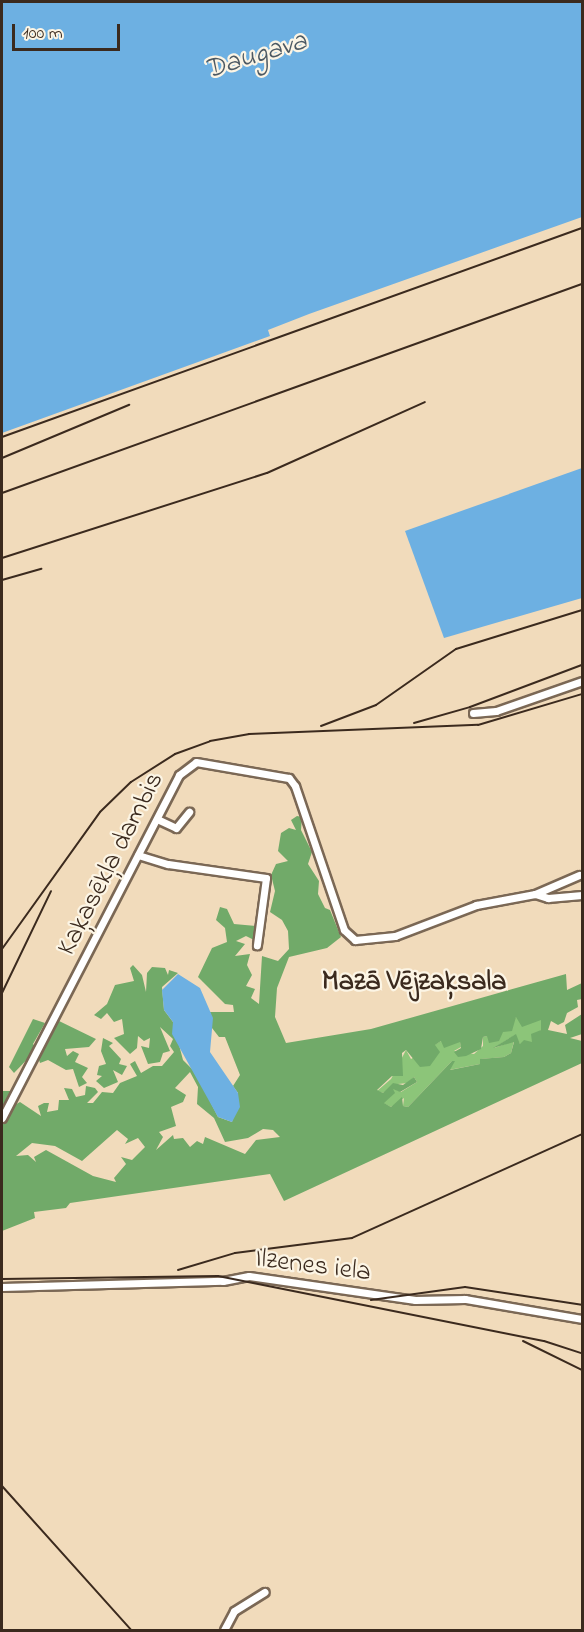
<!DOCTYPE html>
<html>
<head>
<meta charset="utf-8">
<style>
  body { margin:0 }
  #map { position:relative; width:584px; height:1632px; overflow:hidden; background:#f1dbbb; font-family:"Indie Flower",sans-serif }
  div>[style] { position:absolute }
  .green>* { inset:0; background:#8cc579 }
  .forest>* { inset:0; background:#71aa69 }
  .water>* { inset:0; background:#6db0e2 }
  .roads { filter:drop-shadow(2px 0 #7b6855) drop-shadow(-2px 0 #7b6855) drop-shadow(0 2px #7b6855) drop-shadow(0 -2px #7b6855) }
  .minor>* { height:7px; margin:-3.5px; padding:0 3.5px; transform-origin:3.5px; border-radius:3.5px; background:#fff }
  .rail>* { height:2px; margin:-1px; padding:0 1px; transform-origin:1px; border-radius:1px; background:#3b2a1e }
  span { translate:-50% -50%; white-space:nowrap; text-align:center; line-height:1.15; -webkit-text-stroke:4.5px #fcf5e5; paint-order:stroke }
  .street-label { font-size:27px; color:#3b2a1e }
  .water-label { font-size:28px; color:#4c5963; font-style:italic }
  .neighbourhood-label { font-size:28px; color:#3b2a1e; font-weight:700 }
  .frame { position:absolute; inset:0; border:3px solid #3b2a1e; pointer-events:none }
  .scale { position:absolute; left:12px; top:24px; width:108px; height:27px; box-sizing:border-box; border:3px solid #3b2a1e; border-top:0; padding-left:8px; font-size:18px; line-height:21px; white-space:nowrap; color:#3b2a1e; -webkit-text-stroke:4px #fcf5e5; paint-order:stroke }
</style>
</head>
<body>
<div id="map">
  <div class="green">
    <i style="clip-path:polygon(516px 1017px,541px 1020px,541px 1030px,532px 1042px,520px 1044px,515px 1035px,494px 1048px,514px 1041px,511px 1053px,504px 1057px,481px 1059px,480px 1064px,449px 1070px,452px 1061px,408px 1107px,403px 1106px,404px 1098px,391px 1107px,383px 1103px,394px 1093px,392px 1088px,401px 1092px,417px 1082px,414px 1077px,408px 1083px,398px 1084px,383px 1093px,377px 1091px,391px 1079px,406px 1050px,411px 1059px,441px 1041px,460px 1042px,461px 1047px,454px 1051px,474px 1054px,483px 1046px,483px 1037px,502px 1032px)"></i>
  </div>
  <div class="forest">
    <i style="clip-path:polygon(evenodd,297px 816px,302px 817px,301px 830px,312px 852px,308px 864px,319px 881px,318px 894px,325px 908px,330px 910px,341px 937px,327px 948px,289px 957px,277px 988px,275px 1017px,286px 1043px,371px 1029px,566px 974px,567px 990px,582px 983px,582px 999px,577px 1000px,578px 1007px,567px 1013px,564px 1022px,558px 1025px,551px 1021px,548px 1030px,567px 1034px,565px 1025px,582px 1014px,582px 1034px,570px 1038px,582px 1041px,582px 1063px,284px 1201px,270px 1174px,70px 1203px,66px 1208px,34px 1212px,35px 1218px,2px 1231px,2px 1126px,7px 1116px,2px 1115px,2px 1091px,10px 1091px,13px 1106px,20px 1102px,41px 1116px,38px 1106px,44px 1103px,49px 1103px,47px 1112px,58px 1110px,59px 1100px,69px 1100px,64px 1088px,72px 1089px,76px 1097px,85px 1095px,86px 1086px,95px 1088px,98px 1092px,87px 1103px,93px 1103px,102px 1092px,113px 1093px,120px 1083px,137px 1076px,130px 1064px,135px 1061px,141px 1073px,153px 1066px,162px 1066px,174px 1052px,170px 1046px,173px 1039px,160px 1027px,170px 1051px,163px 1053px,160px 1062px,148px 1064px,141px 1046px,149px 1048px,150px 1038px,144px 1041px,138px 1036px,137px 1048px,130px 1054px,114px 1038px,124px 1034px,122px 1019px,114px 1022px,107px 1013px,101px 1019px,94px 1015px,107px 1004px,115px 985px,134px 981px,130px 968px,133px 965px,142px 975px,146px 992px,147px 973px,152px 967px,165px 968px,168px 975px,169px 970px,178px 973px,162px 987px,164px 1010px,173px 1022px,183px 1060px,196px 1073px,218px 1117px,232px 1122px,238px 1093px,233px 1086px,240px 1075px,225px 1037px,219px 1037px,212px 1028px,210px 1012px,234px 1012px,233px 1005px,225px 1004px,198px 977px,212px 948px,227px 942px,225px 928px,216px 920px,220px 907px,227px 909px,234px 924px,257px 926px,254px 940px,246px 936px,236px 941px,245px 944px,235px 956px,250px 954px,247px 965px,252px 975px,246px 986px,255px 989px,251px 998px,259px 1004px,262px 956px,278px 961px,289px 949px,288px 931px,282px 920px,270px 912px,275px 891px,271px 875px,276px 864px,288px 861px,278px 851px,281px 833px,289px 828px,296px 830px,291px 820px,297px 816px,516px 1017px,522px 1027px,541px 1020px,541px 1030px,531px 1034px,532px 1042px,524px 1040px,520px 1044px,516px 1034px,493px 1048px,514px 1042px,511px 1053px,504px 1057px,480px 1059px,480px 1064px,450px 1070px,455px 1061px,452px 1061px,408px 1107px,403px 1106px,402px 1097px,391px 1107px,384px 1103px,395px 1093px,393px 1089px,400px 1092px,417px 1082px,414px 1077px,403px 1085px,393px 1083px,383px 1093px,377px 1090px,392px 1076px,403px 1076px,402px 1053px,406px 1050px,420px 1067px,430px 1066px,440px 1052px,435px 1045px,441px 1041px,444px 1048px,460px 1042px,461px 1048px,454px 1052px,458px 1057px,466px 1056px,481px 1049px,483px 1037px,487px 1036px,489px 1043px,499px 1041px,503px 1032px,512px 1031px,516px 1017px,297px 816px,190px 1072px,198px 1087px,197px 1104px,214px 1118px,225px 1142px,248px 1138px,263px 1129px,273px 1130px,280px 1137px,256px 1140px,245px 1154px,205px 1137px,203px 1144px,197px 1141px,190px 1147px,183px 1138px,174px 1139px,173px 1135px,156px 1150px,163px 1137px,159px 1132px,176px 1126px,171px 1107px,183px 1102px,186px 1095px,175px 1088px,190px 1072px,297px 816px,117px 1130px,128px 1139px,125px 1144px,138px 1138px,145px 1147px,132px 1160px,121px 1157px,126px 1164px,114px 1178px,116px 1182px,93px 1176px,46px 1150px,34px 1157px,36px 1162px,28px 1155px,16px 1156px,32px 1143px,55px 1146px,82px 1161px,117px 1130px)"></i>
    <i style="clip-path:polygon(33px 1019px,45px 1023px,33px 1044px,37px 1049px,14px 1073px,9px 1067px)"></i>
    <i style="clip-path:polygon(57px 1020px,96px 1039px,89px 1047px,65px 1049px,67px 1056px,73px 1051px,79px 1054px,75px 1062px,88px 1068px,82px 1077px,87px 1083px,79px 1087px,73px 1069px,66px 1070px,48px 1060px,40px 1063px,38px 1057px)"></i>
    <i style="clip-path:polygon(103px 1038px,113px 1043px,109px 1046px,121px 1059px,119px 1064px,127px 1066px,122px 1075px,113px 1070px,118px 1082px,104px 1088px,96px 1081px,102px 1076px,97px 1075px,99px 1066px,106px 1064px,101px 1051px)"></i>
  </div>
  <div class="water">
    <i style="clip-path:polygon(2px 2px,582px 2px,582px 217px,309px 314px,268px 330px,270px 336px,2px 433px)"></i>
    <i style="clip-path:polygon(582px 468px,582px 598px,444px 638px,405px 531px)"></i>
    <i style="clip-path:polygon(178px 974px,200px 988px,213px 1018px,210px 1052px,238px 1093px,240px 1107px,232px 1122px,218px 1117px,172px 1034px,173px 1022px,164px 1010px,162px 990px)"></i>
  </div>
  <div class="roads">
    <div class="minor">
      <i style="left:473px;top:713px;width:23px;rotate:-5deg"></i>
      <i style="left:496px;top:711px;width:91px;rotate:-19.2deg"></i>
      <i style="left:157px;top:819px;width:21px;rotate:25deg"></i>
      <i style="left:176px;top:828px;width:21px;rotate:-51deg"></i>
      <i style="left:138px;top:855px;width:31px;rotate:17deg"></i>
      <i style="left:168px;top:864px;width:99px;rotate:8.1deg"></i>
      <i style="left:266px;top:878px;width:68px;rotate:97.7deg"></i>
      <i style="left:535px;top:894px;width:14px;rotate:17deg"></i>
      <i style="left:548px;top:898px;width:34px;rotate:-5deg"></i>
      <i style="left:2px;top:1118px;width:386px;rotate:-62.7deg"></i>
      <i style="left:179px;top:775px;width:21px;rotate:-37deg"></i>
      <i style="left:196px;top:762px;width:94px;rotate:9.8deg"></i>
      <i style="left:289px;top:778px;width:10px;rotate:53deg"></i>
      <i style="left:295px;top:786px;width:152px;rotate:71.2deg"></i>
      <i style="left:344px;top:930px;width:15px;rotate:42deg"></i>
      <i style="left:355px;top:940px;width:40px;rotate:-5.7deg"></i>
      <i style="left:395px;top:936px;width:87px;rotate:-20.9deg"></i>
      <i style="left:476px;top:905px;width:60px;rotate:-10.6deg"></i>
      <i style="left:535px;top:894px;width:48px;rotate:-23.4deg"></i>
      <i style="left:2px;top:1287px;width:221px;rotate:-1.6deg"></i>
      <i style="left:223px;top:1281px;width:26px;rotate:-11deg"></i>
      <i style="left:249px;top:1276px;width:168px;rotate:8.2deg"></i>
      <i style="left:415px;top:1300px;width:50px;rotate:-1.1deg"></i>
      <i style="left:465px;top:1299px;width:119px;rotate:9.7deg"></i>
      <i style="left:224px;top:1630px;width:21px;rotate:-62deg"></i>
      <i style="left:234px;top:1611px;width:36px;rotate:-32deg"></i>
    </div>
  </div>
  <div class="rail">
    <i style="left:2px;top:437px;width:617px;rotate:-19.82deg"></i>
    <i style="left:2px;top:458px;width:138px;rotate:-22.7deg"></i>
    <i style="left:2px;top:493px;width:617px;rotate:-19.82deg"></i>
    <i style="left:2px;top:558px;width:278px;rotate:-17.8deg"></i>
    <i style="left:267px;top:473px;width:173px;rotate:-24.2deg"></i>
    <i style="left:2px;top:580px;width:41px;rotate:-15.8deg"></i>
    <i style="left:414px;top:723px;width:58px;rotate:-15.9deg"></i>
    <i style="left:470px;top:707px;width:120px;rotate:-20.6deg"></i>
    <i style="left:321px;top:726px;width:59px;rotate:-20.9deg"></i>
    <i style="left:376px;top:705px;width:98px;rotate:-35deg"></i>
    <i style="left:456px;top:649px;width:132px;rotate:-17.2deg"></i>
    <i style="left:2px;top:949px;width:168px;rotate:-54.4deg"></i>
    <i style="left:100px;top:812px;width:43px;rotate:-44.1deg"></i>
    <i style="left:131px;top:782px;width:52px;rotate:-32.5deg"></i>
    <i style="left:175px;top:754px;width:37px;rotate:-20deg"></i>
    <i style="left:210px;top:741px;width:40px;rotate:-10deg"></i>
    <i style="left:249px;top:734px;width:229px;rotate:-2.3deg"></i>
    <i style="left:478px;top:725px;width:109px;rotate:-16.6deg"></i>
    <i style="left:2px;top:993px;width:113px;rotate:-64.3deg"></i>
    <i style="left:178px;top:1270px;width:59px;rotate:-16.6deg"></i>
    <i style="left:235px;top:1253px;width:118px;rotate:-7.3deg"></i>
    <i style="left:352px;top:1238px;width:252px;rotate:-24.3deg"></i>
    <i style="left:2px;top:1279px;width:216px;rotate:-0.8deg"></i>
    <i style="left:218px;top:1276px;width:332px;rotate:11.3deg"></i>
    <i style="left:544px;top:1341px;width:40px;rotate:18deg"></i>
    <i style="left:371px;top:1300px;width:95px;rotate:-7.9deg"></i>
    <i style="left:465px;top:1287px;width:118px;rotate:8.7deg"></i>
    <i style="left:523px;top:1341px;width:66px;rotate:26.2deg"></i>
    <i style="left:2px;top:1486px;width:193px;rotate:48.1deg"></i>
  </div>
  <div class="street-label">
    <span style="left:111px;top:864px;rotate:-63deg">Kaķasēkļa dambis</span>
    <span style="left:313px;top:1266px;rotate:7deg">Ilzenes iela</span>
  </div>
  <div class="water-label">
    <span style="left:256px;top:57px;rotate:-17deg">Daugava</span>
  </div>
  <div class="neighbourhood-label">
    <span style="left:414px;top:983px">Mazā Vējzaķsala</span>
  </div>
  <div class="frame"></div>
  <div class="scale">100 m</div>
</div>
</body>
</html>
